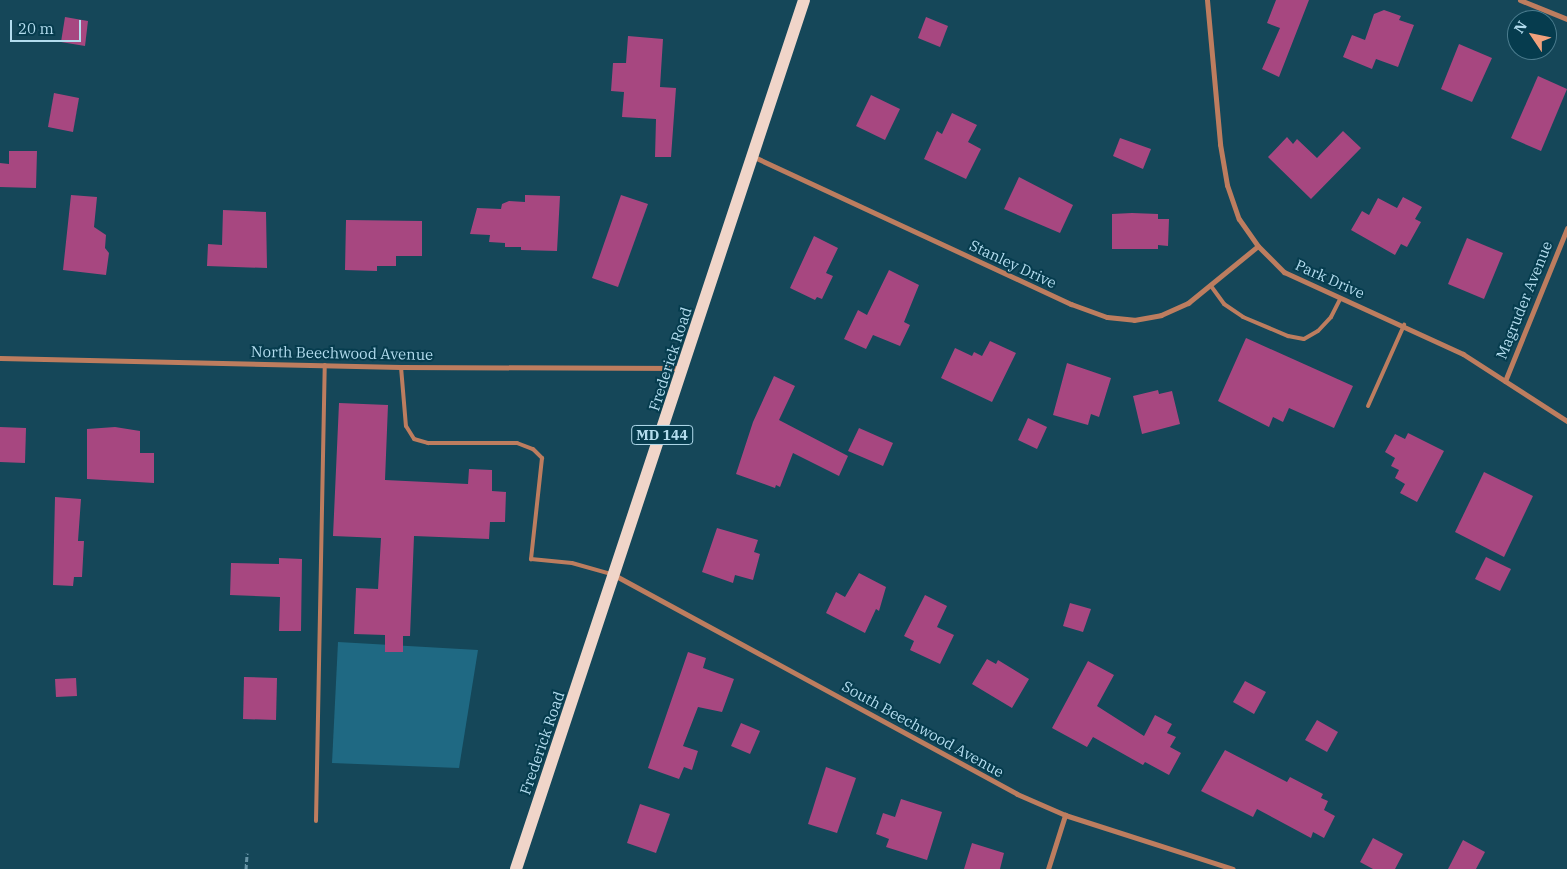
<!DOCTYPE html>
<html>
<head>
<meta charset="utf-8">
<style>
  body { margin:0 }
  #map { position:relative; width:1567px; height:869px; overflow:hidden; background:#154759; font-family:"IBM Plex Serif",serif }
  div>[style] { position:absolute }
  .green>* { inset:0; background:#1f6983 }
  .building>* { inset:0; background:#a74780 }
  .path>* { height:3px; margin-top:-1.5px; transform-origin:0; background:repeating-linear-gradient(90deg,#6693a5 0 5px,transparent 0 7.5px) }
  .service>* { height:4px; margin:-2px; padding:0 2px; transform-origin:2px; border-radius:2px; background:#bd7d5f }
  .minor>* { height:5px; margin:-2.5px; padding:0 2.5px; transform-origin:2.5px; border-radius:2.5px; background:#bd7d5f }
  .primary>* { height:12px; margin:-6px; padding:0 6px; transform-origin:6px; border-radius:6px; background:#f0d5c9 }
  span { translate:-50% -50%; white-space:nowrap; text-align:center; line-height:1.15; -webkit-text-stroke:4px #063c4e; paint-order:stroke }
  .shield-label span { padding:1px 4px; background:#063c4e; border:1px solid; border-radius:4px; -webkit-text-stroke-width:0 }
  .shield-label { font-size:14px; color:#b3dcee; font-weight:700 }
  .street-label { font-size:15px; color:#b3dcee }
  .north { position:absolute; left:1507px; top:10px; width:50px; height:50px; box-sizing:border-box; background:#063c4e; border:1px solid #4b7c8e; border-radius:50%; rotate:304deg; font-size:14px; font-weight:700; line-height:20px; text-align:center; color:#b3dcee }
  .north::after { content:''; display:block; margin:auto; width:18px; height:22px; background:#f1a17c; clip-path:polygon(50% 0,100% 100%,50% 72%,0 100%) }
  .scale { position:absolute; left:10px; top:20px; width:71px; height:22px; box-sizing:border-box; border:2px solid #b3dcee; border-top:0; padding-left:6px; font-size:15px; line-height:18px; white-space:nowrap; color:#b3dcee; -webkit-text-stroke:4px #063c4e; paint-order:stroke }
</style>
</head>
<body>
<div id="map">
  <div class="green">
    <i style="clip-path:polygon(338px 642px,478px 650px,459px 768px,332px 763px)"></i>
  </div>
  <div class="building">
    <i style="clip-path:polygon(1276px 0,1309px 0,1279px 77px,1262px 69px,1280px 28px,1267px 23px)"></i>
    <i style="clip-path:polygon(1384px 10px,1401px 16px,1399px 20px,1414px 25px,1398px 67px,1376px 59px,1372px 69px,1343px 57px,1352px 35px,1365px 40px,1374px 14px)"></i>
    <i style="clip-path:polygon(65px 17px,88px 21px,85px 46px,61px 42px)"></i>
    <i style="clip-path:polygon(926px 17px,948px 26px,940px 47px,918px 38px)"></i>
    <i style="clip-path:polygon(628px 36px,663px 39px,660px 87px,676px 88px,671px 157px,655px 157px,656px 119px,622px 117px,624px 92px,611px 91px,613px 63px,626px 63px)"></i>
    <i style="clip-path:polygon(1459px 44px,1492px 58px,1472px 102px,1441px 89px)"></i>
    <i style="clip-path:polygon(1538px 76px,1567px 89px,1541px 151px,1511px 138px)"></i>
    <i style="clip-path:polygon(54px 93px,79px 98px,73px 132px,48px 127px)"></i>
    <i style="clip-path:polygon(871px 95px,900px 109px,885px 140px,856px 126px)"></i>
    <i style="clip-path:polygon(952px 113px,977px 125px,968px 142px,981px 149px,966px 179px,924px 159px,937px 131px,942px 134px)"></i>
    <i style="clip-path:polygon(1343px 131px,1361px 148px,1311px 199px,1268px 157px,1287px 137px,1293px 144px,1297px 139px,1317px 158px)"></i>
    <i style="clip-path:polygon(1120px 138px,1151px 149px,1143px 169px,1113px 156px)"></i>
    <i style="clip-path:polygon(9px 151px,37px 151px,36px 188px,0 187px,0 163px,9px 164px)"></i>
    <i style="clip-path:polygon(1019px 177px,1073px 205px,1060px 233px,1004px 209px)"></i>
    <i style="clip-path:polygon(71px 195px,97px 197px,94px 227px,106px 235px,105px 248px,109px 253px,106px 275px,63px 270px)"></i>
    <i style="clip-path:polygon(525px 195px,560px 196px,557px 251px,521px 250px,521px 247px,505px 247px,505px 243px,489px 242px,490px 235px,470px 234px,477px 208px,501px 209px,502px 204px,509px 201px,525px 202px)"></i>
    <i style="clip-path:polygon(621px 195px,648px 204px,618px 287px,592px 278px)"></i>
    <i style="clip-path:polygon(1403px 197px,1422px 207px,1415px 219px,1421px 222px,1407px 247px,1401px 244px,1395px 255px,1351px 230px,1362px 211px,1369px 215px,1378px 198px,1397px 208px)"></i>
    <i style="clip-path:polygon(223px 210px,266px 212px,267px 268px,207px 266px,208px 244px,222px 245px)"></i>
    <i style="clip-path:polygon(1132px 213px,1158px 214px,1158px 219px,1169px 219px,1168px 246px,1158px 245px,1158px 249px,1112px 249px,1112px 214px)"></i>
    <i style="clip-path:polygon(346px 220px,422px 221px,422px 256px,396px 256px,396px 266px,377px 266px,377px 271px,345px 270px)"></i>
    <i style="clip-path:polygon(814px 236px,838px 248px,826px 273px,833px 276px,822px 299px,817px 297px,815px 300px,790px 288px)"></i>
    <i style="clip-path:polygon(1467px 238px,1503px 253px,1484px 299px,1448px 284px)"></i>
    <i style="clip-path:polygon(889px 270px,919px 285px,904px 322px,910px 325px,900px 346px,873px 335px,866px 349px,844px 339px,858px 310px,867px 315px)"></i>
    <i style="clip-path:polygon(1246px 338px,1353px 386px,1334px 428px,1289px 408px,1283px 422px,1273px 417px,1269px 427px,1218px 401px)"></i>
    <i style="clip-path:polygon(990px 341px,1016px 353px,992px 402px,941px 378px,955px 348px,972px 356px,974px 352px,982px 356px)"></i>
    <i style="clip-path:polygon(1067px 363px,1111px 378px,1099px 417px,1091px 414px,1088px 425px,1053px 415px)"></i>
    <i style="clip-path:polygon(774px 376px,795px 386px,779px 420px,848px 456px,839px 476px,793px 453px,780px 487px,776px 485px,775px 488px,736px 474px,753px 422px)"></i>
    <i style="clip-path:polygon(1158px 390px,1159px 394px,1172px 391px,1180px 424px,1142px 434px,1133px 396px)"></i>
    <i style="clip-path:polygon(339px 403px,388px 405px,385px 480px,468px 484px,469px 469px,492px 470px,492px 491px,506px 492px,505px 522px,490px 522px,489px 539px,414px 536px,410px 636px,403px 636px,403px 652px,385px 652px,385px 635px,354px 634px,356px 588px,378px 589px,381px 538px,333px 536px)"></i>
    <i style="clip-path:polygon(1028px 418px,1047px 427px,1037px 449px,1018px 440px)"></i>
    <i style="clip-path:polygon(0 427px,26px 428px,25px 463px,0 462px)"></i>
    <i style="clip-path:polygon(115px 427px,140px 431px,140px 453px,154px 453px,154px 483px,87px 479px,87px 429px)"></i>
    <i style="clip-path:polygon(859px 428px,893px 443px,883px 466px,848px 451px)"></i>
    <i style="clip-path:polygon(1408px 433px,1444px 451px,1417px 502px,1400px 493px,1405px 484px,1395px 478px,1399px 470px,1391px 466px,1395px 458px,1385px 452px,1395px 434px,1405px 439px)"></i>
    <i style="clip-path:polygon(1484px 472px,1533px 496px,1504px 557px,1455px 532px)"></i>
    <i style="clip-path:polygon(55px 497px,81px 499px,78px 541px,84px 541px,82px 577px,74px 577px,73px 586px,53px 585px)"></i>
    <i style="clip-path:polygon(717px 528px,758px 540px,754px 552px,760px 554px,753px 580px,735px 575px,733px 583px,702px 572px)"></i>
    <i style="clip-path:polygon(1486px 557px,1511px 569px,1500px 591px,1475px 579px)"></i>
    <i style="clip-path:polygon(279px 558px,302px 559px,301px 631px,279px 631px,280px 597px,230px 595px,231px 563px,279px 564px)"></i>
    <i style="clip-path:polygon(859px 573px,886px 587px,879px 611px,876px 609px,865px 633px,826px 613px,836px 592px,845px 597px)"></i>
    <i style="clip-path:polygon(925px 595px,947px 606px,937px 627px,954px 635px,940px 664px,910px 650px,914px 641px,904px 636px)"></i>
    <i style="clip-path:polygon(1070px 603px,1091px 609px,1083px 632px,1063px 626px)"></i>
    <i style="clip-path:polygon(688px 652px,706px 658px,703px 668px,734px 679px,722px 712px,698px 707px,683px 746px,698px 751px,692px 770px,684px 767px,679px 779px,648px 768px)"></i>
    <i style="clip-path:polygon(987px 659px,996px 664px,998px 660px,1029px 679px,1012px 708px,972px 684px)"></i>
    <i style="clip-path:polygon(1088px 661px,1114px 675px,1097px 706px,1144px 736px,1155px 715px,1172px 724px,1167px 733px,1176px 737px,1170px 747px,1181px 753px,1169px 775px,1145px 762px,1143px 765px,1093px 737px,1087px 747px,1052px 728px)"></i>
    <i style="clip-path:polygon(244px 677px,277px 678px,276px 720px,243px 719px)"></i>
    <i style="clip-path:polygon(76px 678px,77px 696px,56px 697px,55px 679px)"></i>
    <i style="clip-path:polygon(1245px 681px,1266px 692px,1254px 714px,1233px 702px)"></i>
    <i style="clip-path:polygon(1317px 720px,1338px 732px,1327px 752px,1305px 740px)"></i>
    <i style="clip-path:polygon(741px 723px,760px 731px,750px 754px,731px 746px)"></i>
    <i style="clip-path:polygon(1225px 750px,1287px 782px,1290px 777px,1323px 794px,1321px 798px,1328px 801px,1324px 810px,1335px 816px,1324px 838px,1313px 832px,1311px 838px,1257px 809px,1253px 817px,1201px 791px)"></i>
    <i style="clip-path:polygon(826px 767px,856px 778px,837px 833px,808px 824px)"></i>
    <i style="clip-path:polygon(901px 799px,942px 812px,927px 860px,886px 847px,889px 839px,876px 834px,883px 813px,895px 817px)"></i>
    <i style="clip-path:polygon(640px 804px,670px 814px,656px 853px,627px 843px)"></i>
    <i style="clip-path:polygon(1373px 838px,1403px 854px,1395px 869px,1373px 869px,1360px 862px)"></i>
    <i style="clip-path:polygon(1463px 840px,1485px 852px,1476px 869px,1448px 869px)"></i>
    <i style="clip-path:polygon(972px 843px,1004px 853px,1000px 869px,964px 869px)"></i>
  </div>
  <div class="path">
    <i style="left:246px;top:869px;width:16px;rotate:-86deg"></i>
  </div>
  <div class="service">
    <i style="left:1211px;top:286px;width:22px;rotate:54deg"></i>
    <i style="left:1224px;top:304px;width:23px;rotate:34deg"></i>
    <i style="left:1243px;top:317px;width:49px;rotate:22.9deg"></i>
    <i style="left:1288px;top:336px;width:16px;rotate:11deg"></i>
    <i style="left:1304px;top:339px;width:16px;rotate:-30deg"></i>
    <i style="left:1318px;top:331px;width:19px;rotate:-47deg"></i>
    <i style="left:1331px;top:317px;width:20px;rotate:-63deg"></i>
    <i style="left:401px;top:367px;width:59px;rotate:85.2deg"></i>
    <i style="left:406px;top:426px;width:15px;rotate:58deg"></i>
    <i style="left:414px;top:439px;width:15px;rotate:16deg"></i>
    <i style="left:428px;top:443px;width:89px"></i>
    <i style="left:517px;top:443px;width:17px;rotate:21deg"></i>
    <i style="left:533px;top:449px;width:13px;rotate:45deg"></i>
    <i style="left:542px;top:458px;width:102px;rotate:96.2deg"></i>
    <i style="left:531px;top:559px;width:41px;rotate:5.6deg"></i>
    <i style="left:572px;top:563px;width:41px;rotate:15.8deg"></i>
    <i style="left:1368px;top:406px;width:89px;rotate:-66deg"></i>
    <i style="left:316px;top:821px;width:456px;rotate:-88.9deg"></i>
  </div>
  <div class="minor">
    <i style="left:1207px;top:0;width:145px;rotate:84.8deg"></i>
    <i style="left:1220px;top:144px;width:42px;rotate:80.3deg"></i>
    <i style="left:1227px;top:185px;width:36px;rotate:71deg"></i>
    <i style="left:1239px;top:219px;width:33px;rotate:55deg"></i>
    <i style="left:1258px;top:246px;width:37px;rotate:45deg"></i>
    <i style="left:1284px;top:272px;width:197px;rotate:24.6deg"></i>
    <i style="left:1463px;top:354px;width:124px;rotate:32.8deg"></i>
    <i style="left:1520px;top:0;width:51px;rotate:22deg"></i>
    <i style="left:752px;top:156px;width:352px;rotate:24.9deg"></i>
    <i style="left:1071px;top:304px;width:38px;rotate:20deg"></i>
    <i style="left:1107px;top:317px;width:27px;rotate:6deg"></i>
    <i style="left:1134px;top:320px;width:27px;rotate:-10deg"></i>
    <i style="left:1161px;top:315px;width:30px;rotate:-24deg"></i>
    <i style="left:1188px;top:303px;width:90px;rotate:-39.2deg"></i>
    <i style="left:0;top:358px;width:401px;rotate:1.3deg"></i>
    <i style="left:401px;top:367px;width:280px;rotate:0.2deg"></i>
    <i style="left:1505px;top:381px;width:165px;rotate:-67.9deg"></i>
    <i style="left:616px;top:576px;width:456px;rotate:28.5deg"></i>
    <i style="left:1017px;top:794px;width:52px;rotate:23.6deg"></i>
    <i style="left:1065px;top:815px;width:176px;rotate:17.8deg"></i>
    <i style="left:1048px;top:869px;width:57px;rotate:-72.5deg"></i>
  </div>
  <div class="primary">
    <i style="left:516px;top:869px;width:915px;rotate:-71.66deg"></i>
  </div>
  <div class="shield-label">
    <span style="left:662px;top:435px">MD 144</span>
  </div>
  <div class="street-label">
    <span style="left:1013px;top:264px;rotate:25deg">Stanley Drive</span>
    <span style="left:1330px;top:279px;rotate:24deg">Park Drive</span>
    <span style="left:1524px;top:300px;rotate:-68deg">Magruder Avenue</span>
    <span style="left:342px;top:353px;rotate:1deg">North Beechwood Avenue</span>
    <span style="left:670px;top:359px;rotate:-72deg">Frederick Road</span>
    <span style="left:923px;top:729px;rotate:29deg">South Beechwood Avenue</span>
    <span style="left:542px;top:743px;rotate:-71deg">Frederick Road</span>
  </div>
  <div class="north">N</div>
  <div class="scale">20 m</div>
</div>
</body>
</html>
